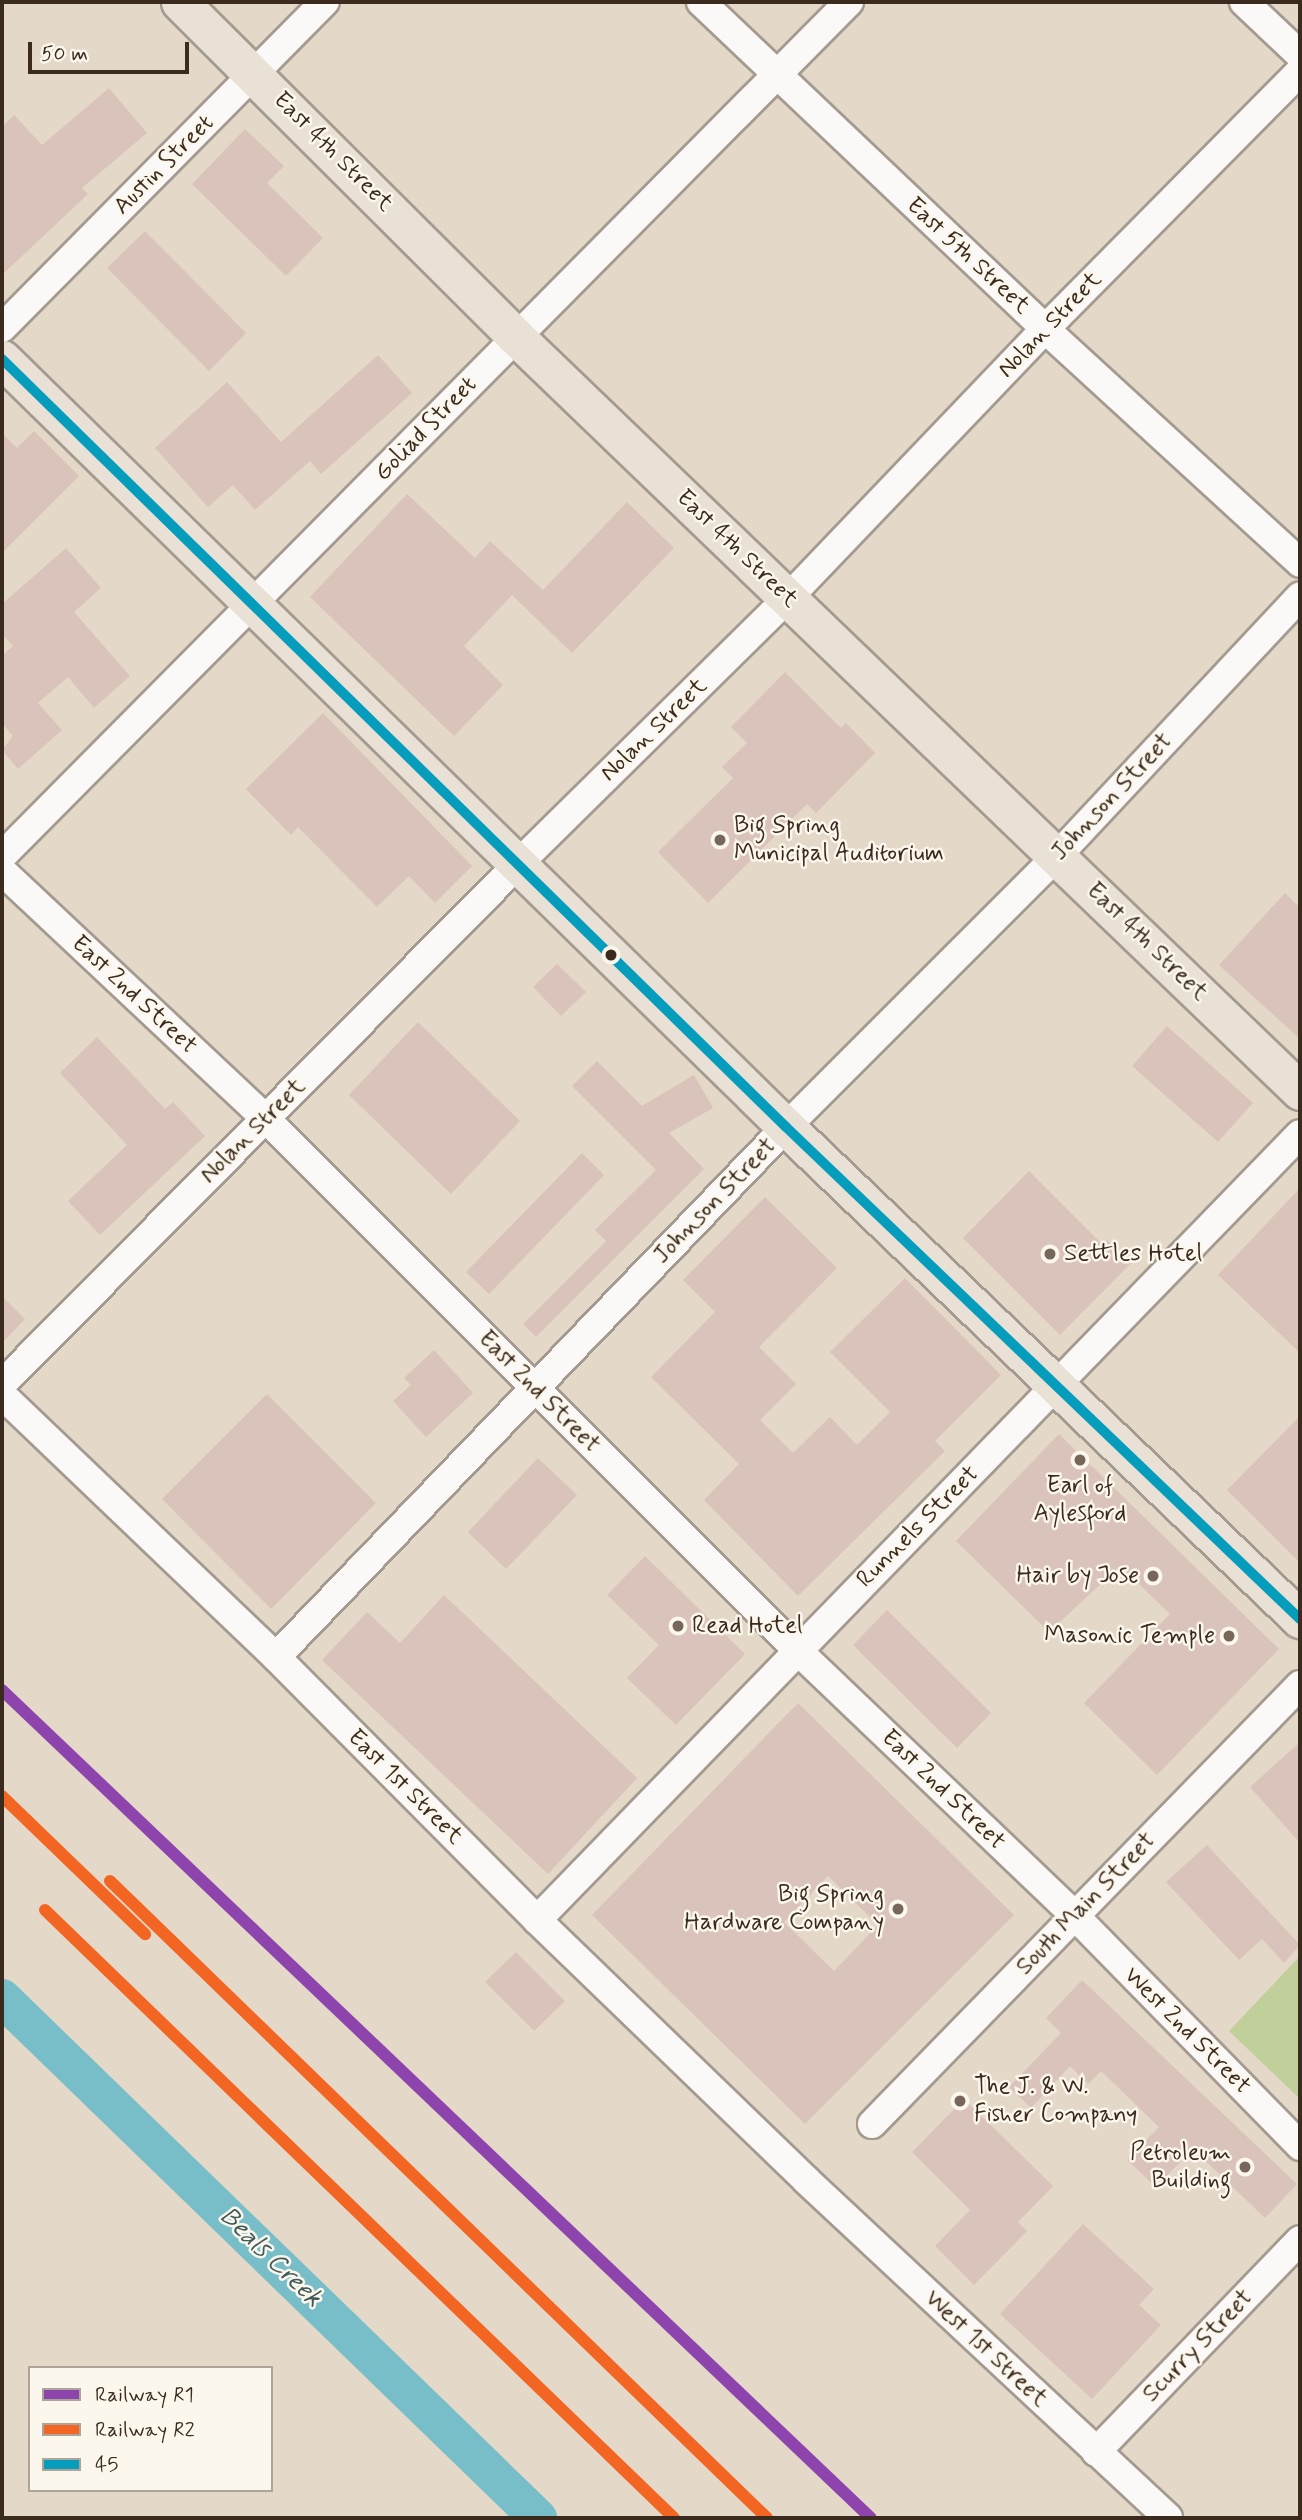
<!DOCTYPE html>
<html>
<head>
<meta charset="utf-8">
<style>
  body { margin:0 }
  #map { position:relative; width:1302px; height:2520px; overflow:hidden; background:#e4d8c8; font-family:Mynerve,sans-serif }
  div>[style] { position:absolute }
  .green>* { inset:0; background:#c1d09a }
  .river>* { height:38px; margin:-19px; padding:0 19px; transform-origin:19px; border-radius:19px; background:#78bec8 }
  .building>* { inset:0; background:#dac3bb }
  .roads { filter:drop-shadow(2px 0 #a49a8f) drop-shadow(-2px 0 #a49a8f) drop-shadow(0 2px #a49a8f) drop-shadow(0 -2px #a49a8f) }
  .minor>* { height:28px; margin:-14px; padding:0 14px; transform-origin:14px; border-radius:14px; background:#fbf9f7 }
  .major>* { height:37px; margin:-18.5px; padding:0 18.5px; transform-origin:18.5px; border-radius:18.5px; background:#eae1d6 }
  .bus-1>* { height:10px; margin:-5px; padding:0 5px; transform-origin:5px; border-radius:5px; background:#069cbc }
  .rail-1>* { height:12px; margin:-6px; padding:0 6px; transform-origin:6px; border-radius:6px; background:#8e44ad }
  .rail-2>* { height:12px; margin:-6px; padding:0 6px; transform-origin:6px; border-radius:6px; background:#f26522 }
  .dots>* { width:19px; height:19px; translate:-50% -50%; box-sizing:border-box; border:4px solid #fbf7ec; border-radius:50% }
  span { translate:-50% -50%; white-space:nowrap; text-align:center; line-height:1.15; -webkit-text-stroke:5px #fbf7ec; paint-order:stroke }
  .street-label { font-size:24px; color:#3b2a1e }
  .poi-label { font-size:24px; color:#3b2a1e }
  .left { translate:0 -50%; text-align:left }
  .right { translate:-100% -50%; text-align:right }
  .water-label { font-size:26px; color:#405a5a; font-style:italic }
  .frame { position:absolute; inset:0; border:4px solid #3b2a1e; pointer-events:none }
  .legend { position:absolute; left:28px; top:2366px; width:245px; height:126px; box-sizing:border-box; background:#fbf7ec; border:2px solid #aea59a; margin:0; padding:9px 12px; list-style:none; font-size:21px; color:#3b2a1e }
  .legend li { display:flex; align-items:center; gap:14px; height:35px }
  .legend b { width:35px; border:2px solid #aea59a }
  .scale { position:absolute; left:28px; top:42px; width:161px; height:32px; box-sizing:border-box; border:4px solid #3b2a1e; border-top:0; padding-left:9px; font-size:21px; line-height:24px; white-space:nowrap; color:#3b2a1e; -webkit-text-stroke:5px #fbf7ec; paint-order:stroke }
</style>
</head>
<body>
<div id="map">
  <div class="green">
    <i style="clip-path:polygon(1300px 1956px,1300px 2099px,1229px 2031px)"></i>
  </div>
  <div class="river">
    <i style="left:2px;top:1998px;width:747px;rotate:44.13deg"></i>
  </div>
  <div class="building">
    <i style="clip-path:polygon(109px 88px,147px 133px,82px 188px,88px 194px,2px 275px,2px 127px,14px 115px,42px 145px)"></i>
    <i style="clip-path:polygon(245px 129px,284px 166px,267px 183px,323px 238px,286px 276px,192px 184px)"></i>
    <i style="clip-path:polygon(145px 231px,246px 333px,209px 371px,107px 268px)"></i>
    <i style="clip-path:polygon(378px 355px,412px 393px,321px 474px,310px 461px,255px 510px,233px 485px,208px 507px,155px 448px,227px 382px,281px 442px)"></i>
    <i style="clip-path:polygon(34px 431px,79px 476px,2px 553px,2px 433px,17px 448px)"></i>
    <i style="clip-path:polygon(407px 494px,475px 558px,490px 541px,543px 590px,627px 502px,674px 548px,572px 653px,512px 595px,464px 646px,503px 685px,454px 736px,310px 597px)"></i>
    <i style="clip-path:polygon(66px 548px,101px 588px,74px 612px,130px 676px,94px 708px,68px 677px,38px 703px,62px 730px,18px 769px,2px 750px,13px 736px,2px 723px,2px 656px,13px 646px,2px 634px,2px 604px)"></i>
    <i style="clip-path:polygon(785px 672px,841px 728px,846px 723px,875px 753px,816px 813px,807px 804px,708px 903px,658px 852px,733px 778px,722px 767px,747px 743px,731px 727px)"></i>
    <i style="clip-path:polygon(323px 713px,472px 866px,435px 903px,409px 876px,377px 907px,298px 827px,291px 835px,246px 789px)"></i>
    <i style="clip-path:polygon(1285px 893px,1300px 908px,1300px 1039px,1219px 965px)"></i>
    <i style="clip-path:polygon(557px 964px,586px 992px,561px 1016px,533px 987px)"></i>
    <i style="clip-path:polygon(418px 1022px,520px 1121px,451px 1194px,349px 1095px)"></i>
    <i style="clip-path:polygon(1167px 1026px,1253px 1103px,1218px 1142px,1132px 1066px)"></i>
    <i style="clip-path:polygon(97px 1037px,165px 1109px,173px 1102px,205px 1136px,100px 1235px,68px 1201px,127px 1145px,60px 1073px)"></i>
    <i style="clip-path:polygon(597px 1061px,642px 1106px,694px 1075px,713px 1108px,669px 1133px,704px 1169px,536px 1337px,523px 1324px,606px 1241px,595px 1230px,656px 1170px,572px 1086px)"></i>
    <i style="clip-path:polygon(582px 1153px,604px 1175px,489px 1294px,466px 1272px)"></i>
    <i style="clip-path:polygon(1029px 1171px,1102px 1244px,1107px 1240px,1131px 1263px,1060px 1335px,963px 1238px)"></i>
    <i style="clip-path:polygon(1300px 1188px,1300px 1353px,1218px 1275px)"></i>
    <i style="clip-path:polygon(765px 1197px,837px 1268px,759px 1347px,796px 1384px,760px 1420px,793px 1453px,830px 1417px,857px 1445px,890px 1412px,830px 1352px,905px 1278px,1001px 1375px,935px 1441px,945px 1451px,798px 1596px,704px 1500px,739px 1464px,651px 1377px,715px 1312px,683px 1280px)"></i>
    <i style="clip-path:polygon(2px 1296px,25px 1319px,2px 1343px)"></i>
    <i style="clip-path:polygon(434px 1350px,473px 1393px,426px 1437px,393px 1401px,411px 1385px,404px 1378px)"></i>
    <i style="clip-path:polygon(267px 1394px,376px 1503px,271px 1609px,162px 1499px)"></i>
    <i style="clip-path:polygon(1300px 1416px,1300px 1563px,1227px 1490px)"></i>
    <i style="clip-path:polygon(1059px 1434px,1279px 1649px,1157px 1775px,1084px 1703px,1170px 1614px,1120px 1566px,1049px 1632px,956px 1541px)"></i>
    <i style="clip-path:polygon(538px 1458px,577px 1495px,506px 1569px,468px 1532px)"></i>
    <i style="clip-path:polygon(645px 1556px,745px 1654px,676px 1725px,627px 1678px,659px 1645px,607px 1595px)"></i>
    <i style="clip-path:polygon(444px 1595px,637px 1778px,548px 1874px,322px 1660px,367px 1612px,400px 1643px)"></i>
    <i style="clip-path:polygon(887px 1610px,991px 1713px,957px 1748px,853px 1645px)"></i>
    <i style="clip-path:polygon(evenodd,798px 1703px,1014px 1915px,805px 2124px,592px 1915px,798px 1703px,828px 1876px,878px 1925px,834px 1971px,784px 1922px,828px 1876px)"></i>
    <i style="clip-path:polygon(1300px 1742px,1300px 1843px,1250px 1787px)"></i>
    <i style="clip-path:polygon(1207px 1845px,1300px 1945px,1284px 1963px,1262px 1939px,1239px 1960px,1166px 1882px)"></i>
    <i style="clip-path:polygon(516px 1952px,565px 2001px,534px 2031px,485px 1982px)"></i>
    <i style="clip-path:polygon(1082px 1980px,1297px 2184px,1265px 2218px,1193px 2149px,1156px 2187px,1127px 2160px,1159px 2127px,1101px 2071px,1088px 2084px,1070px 2066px,1031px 2108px,1009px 2087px,1061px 2033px,1046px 2018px)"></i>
    <i style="clip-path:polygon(964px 2099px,1053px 2186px,1018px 2222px,1027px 2231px,974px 2285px,935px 2246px,970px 2210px,912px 2152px)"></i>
    <i style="clip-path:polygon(1083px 2224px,1154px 2289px,1139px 2305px,1161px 2325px,1092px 2399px,1000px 2314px)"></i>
  </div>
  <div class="roads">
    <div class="minor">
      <i style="left:701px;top:2px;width:475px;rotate:43.5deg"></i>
      <i style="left:1045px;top:329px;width:346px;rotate:42.5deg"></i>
      <i style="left:1244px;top:2px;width:77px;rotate:43.4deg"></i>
      <i style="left:2px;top:328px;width:459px;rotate:-45.3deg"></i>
      <i style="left:2px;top:856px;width:1203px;rotate:-45.24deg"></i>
      <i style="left:2px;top:871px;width:362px;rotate:43.2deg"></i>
      <i style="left:266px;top:1119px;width:750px;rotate:45deg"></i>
      <i style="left:796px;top:1649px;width:386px;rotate:43.7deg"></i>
      <i style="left:1075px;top:1916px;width:322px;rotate:45.6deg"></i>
      <i style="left:2px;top:1384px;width:731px;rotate:-45.22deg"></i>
      <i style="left:517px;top:865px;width:380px;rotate:-44.6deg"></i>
      <i style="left:788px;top:598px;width:372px;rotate:-46.3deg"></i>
      <i style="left:1045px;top:329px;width:363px;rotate:-45.3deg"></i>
      <i style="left:2px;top:1395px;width:379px;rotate:43.7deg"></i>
      <i style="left:276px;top:1657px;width:371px;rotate:45.2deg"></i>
      <i style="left:537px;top:1920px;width:374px;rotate:44deg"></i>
      <i style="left:806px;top:2180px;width:495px;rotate:43deg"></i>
      <i style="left:276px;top:1657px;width:736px;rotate:-46.1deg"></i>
      <i style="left:786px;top:1127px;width:385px;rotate:-45deg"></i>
      <i style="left:1058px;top:855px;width:354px;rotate:-46.9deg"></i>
      <i style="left:537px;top:1920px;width:1095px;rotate:-45.85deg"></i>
      <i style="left:872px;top:2124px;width:613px;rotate:-45.73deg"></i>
      <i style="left:1096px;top:2452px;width:294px;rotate:-46.1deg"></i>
    </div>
    <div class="major">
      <i style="left:180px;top:2px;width:474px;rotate:44.9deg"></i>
      <i style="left:516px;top:337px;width:1088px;rotate:43.88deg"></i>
      <i style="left:2px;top:359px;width:1097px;rotate:44.41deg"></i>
      <i style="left:786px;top:1127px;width:712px;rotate:43.75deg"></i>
    </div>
  </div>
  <div class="bus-1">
    <i style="left:2px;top:359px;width:1097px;rotate:44.41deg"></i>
    <i style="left:786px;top:1127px;width:712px;rotate:43.75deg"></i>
  </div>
  <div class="rail-1">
    <i style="left:2px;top:1690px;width:1200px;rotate:43.62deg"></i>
  </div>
  <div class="rail-2">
    <i style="left:2px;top:1796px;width:199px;rotate:44deg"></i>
    <i style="left:110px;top:1881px;width:915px;rotate:44.11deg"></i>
    <i style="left:45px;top:1910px;width:875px;rotate:44.03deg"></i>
  </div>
  <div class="dots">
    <i style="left:720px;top:840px;background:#76675a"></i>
    <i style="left:611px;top:955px;background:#3b2a1e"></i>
    <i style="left:1050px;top:1254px;background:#76675a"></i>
    <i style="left:1080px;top:1460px;background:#76675a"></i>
    <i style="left:1153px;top:1576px;background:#76675a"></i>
    <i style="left:678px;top:1626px;background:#76675a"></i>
    <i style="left:1229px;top:1636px;background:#76675a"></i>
    <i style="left:898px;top:1909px;background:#76675a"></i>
    <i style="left:960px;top:2101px;background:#76675a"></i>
    <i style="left:1245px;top:2167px;background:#76675a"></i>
  </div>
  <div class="street-label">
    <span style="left:333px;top:152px;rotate:45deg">East 4th Street</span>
    <span style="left:164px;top:165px;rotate:-45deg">Austin Street</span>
    <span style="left:968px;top:256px;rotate:43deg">East 5th Street</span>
    <span style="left:1050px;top:325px;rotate:-46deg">Nolan Street</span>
    <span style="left:426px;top:429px;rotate:-46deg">Goliad Street</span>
    <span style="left:737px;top:549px;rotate:44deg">East 4th Street</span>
    <span style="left:654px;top:730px;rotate:-44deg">Nolan Street</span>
    <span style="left:1112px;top:797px;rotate:-47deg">Johnson Street</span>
    <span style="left:1147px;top:942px;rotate:44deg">East 4th Street</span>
    <span style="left:134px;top:995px;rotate:43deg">East 2nd Street</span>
    <span style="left:253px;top:1131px;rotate:-45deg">Nolan Street</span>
    <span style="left:715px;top:1201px;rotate:-46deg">Johnson Street</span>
    <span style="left:539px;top:1392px;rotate:45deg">East 2nd Street</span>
    <span style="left:918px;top:1527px;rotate:-45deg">Runnels Street</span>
    <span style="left:405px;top:1787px;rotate:45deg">East 1st Street</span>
    <span style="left:943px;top:1790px;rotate:44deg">East 2nd Street</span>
    <span style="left:1086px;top:1904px;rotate:-46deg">South Main Street</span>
    <span style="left:1187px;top:2031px;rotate:45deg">West 2nd Street</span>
    <span style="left:1198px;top:2346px;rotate:-46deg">Scurry Street</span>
    <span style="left:986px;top:2349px;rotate:43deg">West 1st Street</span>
  </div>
  <div class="poi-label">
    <span class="left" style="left:734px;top:840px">Big Spring<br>Municipal Auditorium</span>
    <span class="left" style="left:1064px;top:1254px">Settles Hotel</span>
    <span style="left:1080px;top:1500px">Earl of<br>Aylesford</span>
    <span class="right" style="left:1139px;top:1576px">Hair by Jose</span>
    <span class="left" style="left:692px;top:1626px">Read Hotel</span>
    <span class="right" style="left:1215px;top:1636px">Masonic Temple</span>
    <span class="right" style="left:884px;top:1909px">Big Spring<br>Hardware Company</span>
    <span class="left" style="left:974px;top:2101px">The J. &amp; W.<br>Fisher Company</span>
    <span class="right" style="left:1231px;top:2167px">Petroleum<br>Building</span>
  </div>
  <div class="water-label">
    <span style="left:270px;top:2258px;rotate:44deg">Beals Creek</span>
  </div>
  <div class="frame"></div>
  <ul class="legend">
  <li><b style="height:9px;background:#8e44ad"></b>Railway R1</li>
  <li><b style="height:9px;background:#f26522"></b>Railway R2</li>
  <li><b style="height:9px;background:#069cbc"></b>45</li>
  </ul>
  <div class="scale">50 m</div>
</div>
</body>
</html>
